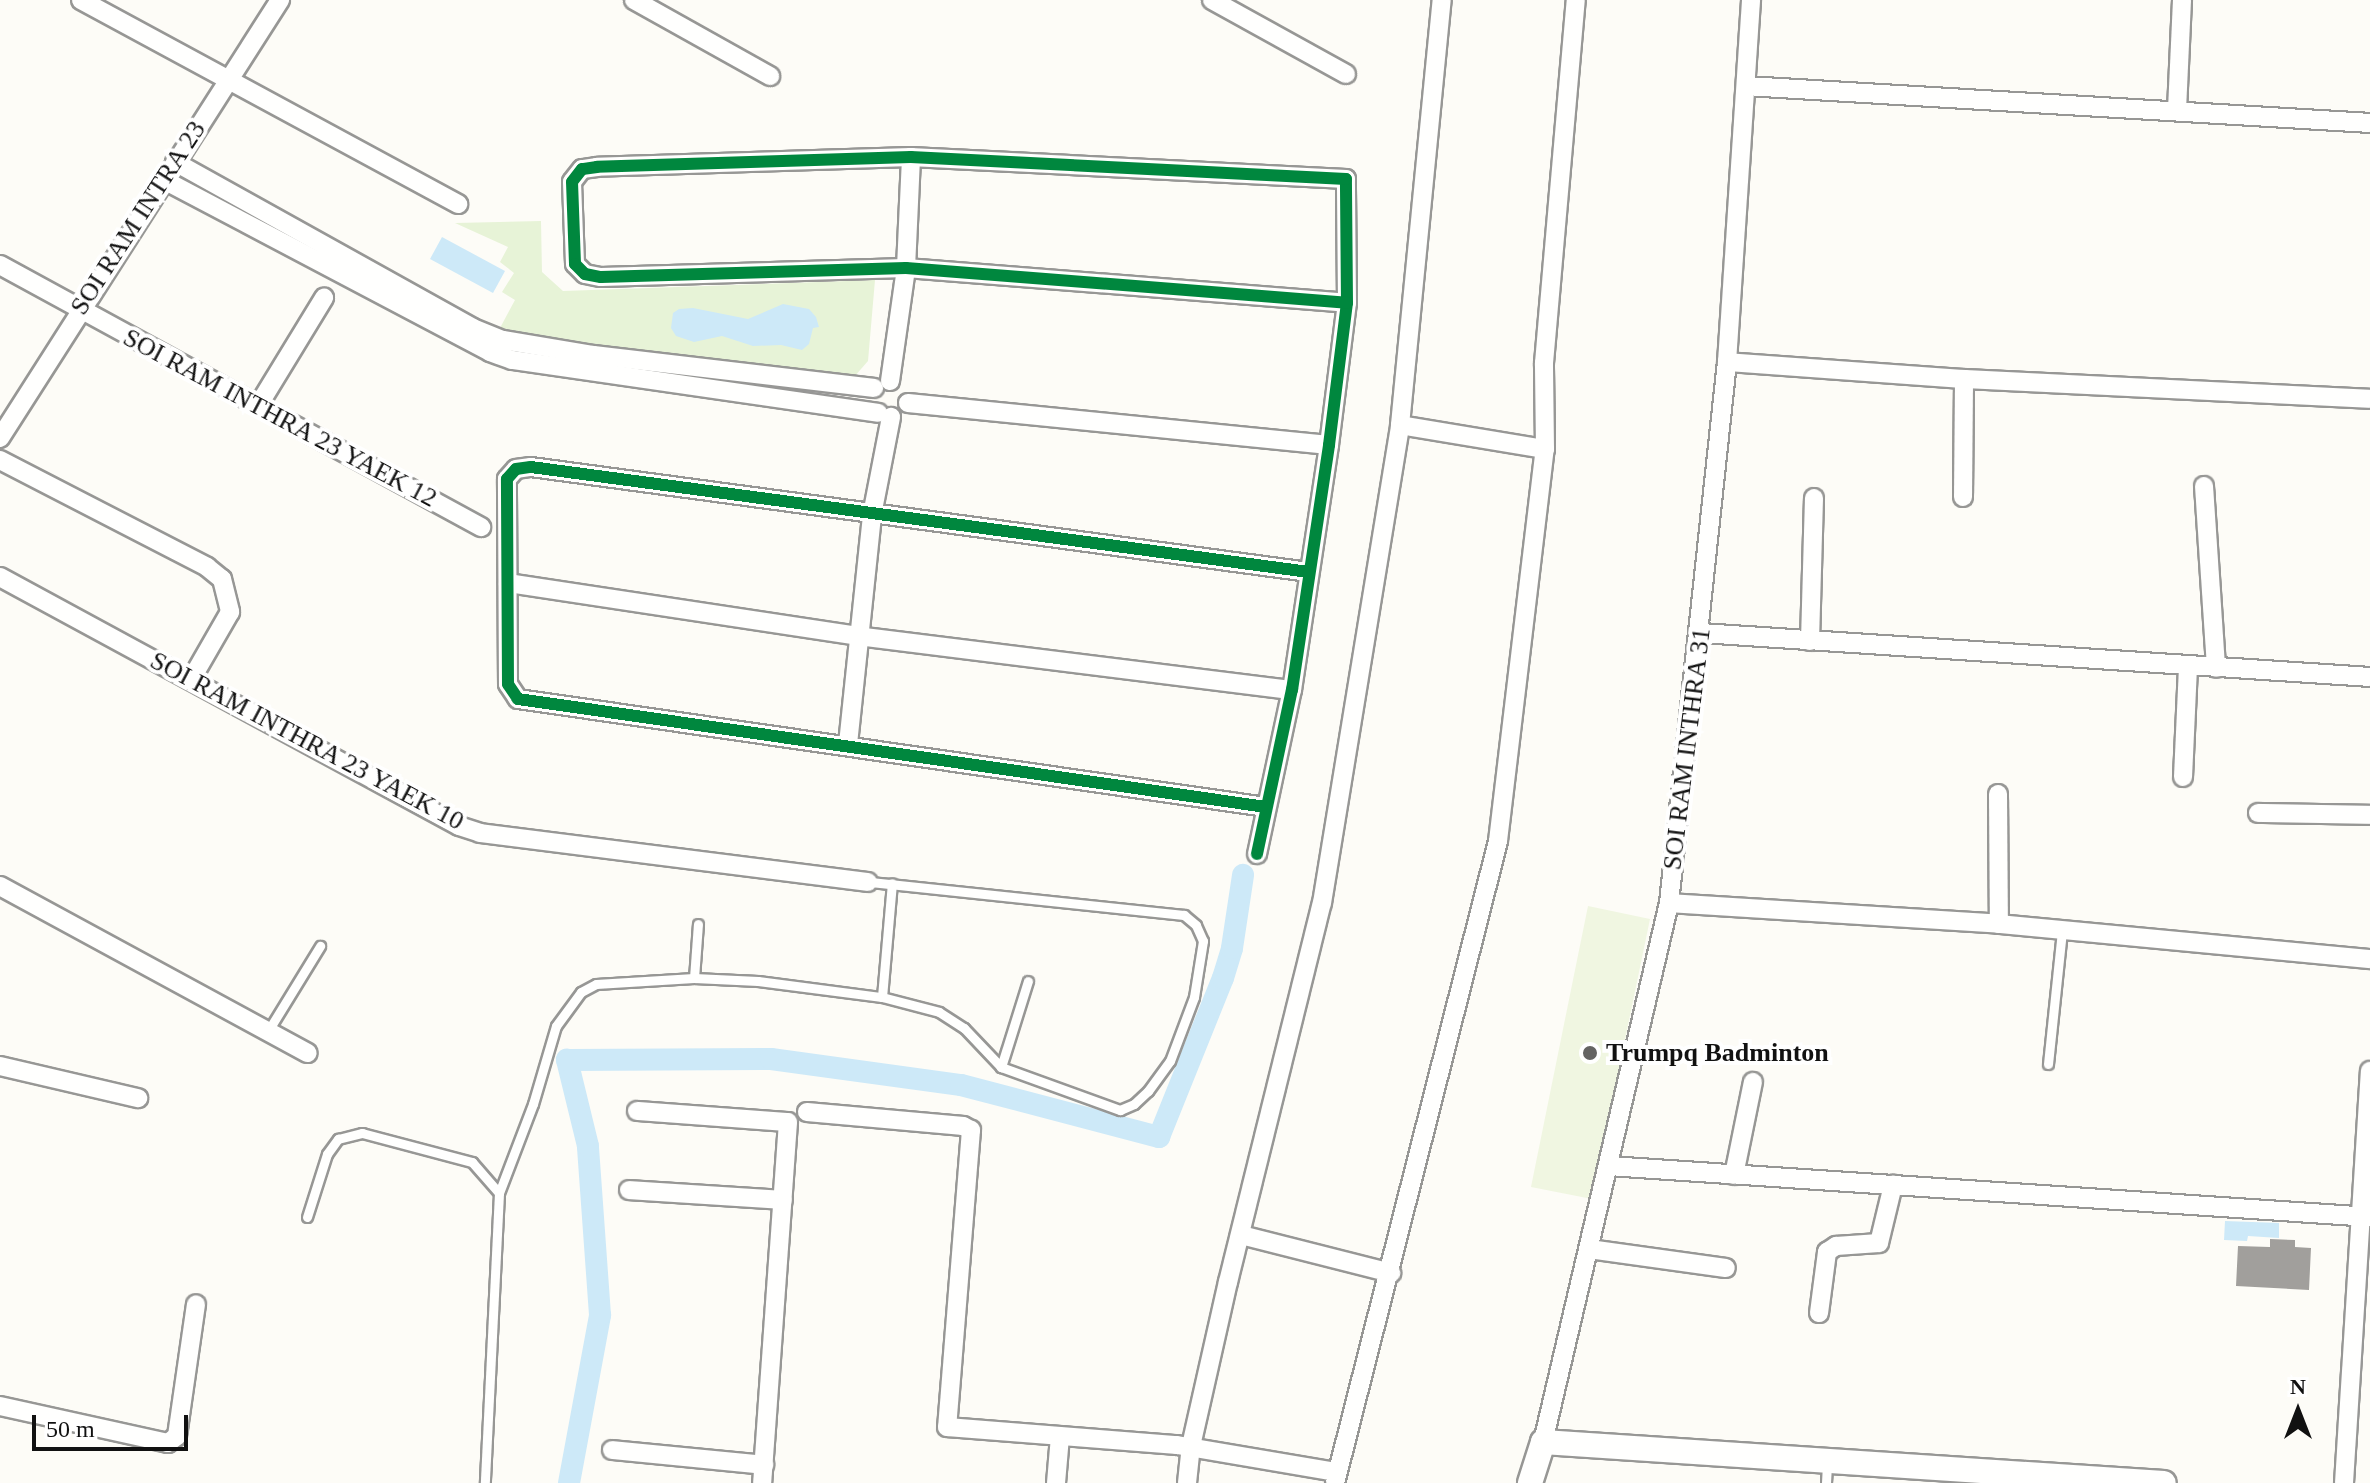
<!DOCTYPE html>
<html>
<head>
<meta charset="utf-8">
<style>
  body { margin:0 }
  #map { position:relative; width:2370px; height:1483px; overflow:hidden; background:#fdfcf7; font-family:Georgia,serif }
  div>[style] { position:absolute }
  .green>* { inset:0; background:#e7f3d7 }
  .pitch>* { inset:0; background:#f0f6e1 }
  .water>* { inset:0; background:#cde9f8 }
  .canal>* { height:22px; margin:-11px; padding:0 11px; transform-origin:11px; border-radius:11px; background:#cde9f8 }
  .building>* { inset:0; background:#a19f9c }
  .roads { filter:drop-shadow(2px 0 #979795) drop-shadow(-2px 0 #979795) drop-shadow(0 2px #979795) drop-shadow(0 -2px #979795) }
  .service>* { height:9px; margin:-4.5px; padding:0 4.5px; transform-origin:4.5px; border-radius:4.5px; background:#fffffe }
  .minor>* { height:18px; margin:-9px; padding:0 9px; transform-origin:9px; border-radius:9px; background:#fffffe }
  .tertiary>* { height:24px; margin:-12px; padding:0 12px; transform-origin:12px; border-radius:12px; background:#fffffe }
  .cycleway>* { height:12px; margin:-6px; padding:0 6px; transform-origin:6px; border-radius:6px; background:#00873e }
  .dots>* { width:22px; height:22px; translate:-50% -50%; box-sizing:border-box; border:4px solid #fff; border-radius:50% }
  span { translate:-50% -50%; white-space:nowrap; text-align:center; line-height:1.15; -webkit-text-stroke:8px #fff; paint-order:stroke }
  .street-label { font-size:26px; color:#111 }
  .poi-label { font-size:26px; color:#111; font-weight:700 }
  .left { translate:0 -50%; text-align:left }
  .north { position:absolute; left:2258px; top:1371px; width:80px; height:80px; -webkit-text-stroke:6px #fff; paint-order:stroke; rotate:0deg; font-size:22px; font-weight:700; line-height:32px; text-align:center; color:#111 }
  .north::after { content:''; display:block; margin:auto; width:28px; height:36px; background:#111; clip-path:polygon(50% 0,100% 100%,50% 72%,0 100%) }
  .scale { position:absolute; left:32px; top:1415px; width:156px; height:36px; box-sizing:border-box; border:4px solid #111; border-top:0; padding-left:10px; font-size:24px; line-height:28px; white-space:nowrap; color:#111; -webkit-text-stroke:6px #fff; paint-order:stroke }
</style>
</head>
<body>
<div id="map">
  <div class="green">
    <i style="clip-path:polygon(541px 221px,542px 272px,563px 291px,875px 280px,868px 361px,854px 377px,558px 340px,500px 328px,515px 300px,502px 292px,514px 273px,500px 262px,508px 247px,455px 223px)"></i>
  </div>
  <div class="pitch">
    <i style="clip-path:polygon(1588px 906px,1650px 919px,1592px 1199px,1531px 1187px)"></i>
  </div>
  <div class="water">
    <i style="clip-path:polygon(442px 237px,505px 271px,493px 293px,430px 259px)"></i>
    <i style="clip-path:polygon(783px 304px,809px 309px,816px 317px,819px 327px,813px 328px,809px 344px,802px 350px,781px 345px,753px 346px,722px 336px,694px 342px,676px 336px,671px 328px,673px 313px,679px 309px,693px 308px,748px 319px)"></i>
    <i style="clip-path:polygon(2225px 1221px,2279px 1223px,2279px 1238px,2248px 1236px,2247px 1241px,2224px 1240px)"></i>
  </div>
  <div class="canal">
    <i style="left:569px;top:1483px;width:171px;rotate:-79.5deg"></i>
    <i style="left:600px;top:1315px;width:169px;rotate:-94.1deg"></i>
    <i style="left:588px;top:1146px;width:89px;rotate:-103.7deg"></i>
    <i style="left:567px;top:1060px;width:204px;rotate:-0.3deg"></i>
    <i style="left:771px;top:1059px;width:192px;rotate:7.8deg"></i>
    <i style="left:961px;top:1085px;width:205px;rotate:14.7deg"></i>
    <i style="left:1159px;top:1137px;width:171px;rotate:-68.1deg"></i>
    <i style="left:1223px;top:978px;width:31px;rotate:-73deg"></i>
    <i style="left:1232px;top:948px;width:74px;rotate:-81.4deg"></i>
  </div>
  <div class="building">
    <i style="clip-path:polygon(2270px 1239px,2295px 1240px,2295px 1247px,2311px 1248px,2309px 1290px,2236px 1286px,2238px 1246px,2270px 1247px)"></i>
  </div>
  <div class="roads">
    <div class="service">
      <i style="left:694px;top:978px;width:54px;rotate:-85.8deg"></i>
      <i style="left:882px;top:997px;width:114px;rotate:-85deg"></i>
      <i style="left:268px;top:1031px;width:100px;rotate:-58.5deg"></i>
      <i style="left:2048px;top:1064px;width:135px;rotate:-84deg"></i>
      <i style="left:1001px;top:1067px;width:90px;rotate:-72.6deg"></i>
      <i style="left:499px;top:1193px;width:95px;rotate:-69.1deg"></i>
      <i style="left:533px;top:1104px;width:81px;rotate:-73.6deg"></i>
      <i style="left:556px;top:1026px;width:42px;rotate:-53.7deg"></i>
      <i style="left:581px;top:992px;width:17px;rotate:-28deg"></i>
      <i style="left:596px;top:984px;width:98px;rotate:-3.5deg"></i>
      <i style="left:694px;top:978px;width:64px;rotate:2.7deg"></i>
      <i style="left:758px;top:981px;width:125px;rotate:7.4deg"></i>
      <i style="left:882px;top:997px;width:59px;rotate:14.7deg"></i>
      <i style="left:939px;top:1012px;width:30px;rotate:33deg"></i>
      <i style="left:964px;top:1028px;width:54px;rotate:46.5deg"></i>
      <i style="left:1001px;top:1067px;width:127px;rotate:19.9deg"></i>
      <i style="left:1120px;top:1110px;width:15px;rotate:-23deg"></i>
      <i style="left:1134px;top:1104px;width:19px;rotate:-43deg"></i>
      <i style="left:1148px;top:1091px;width:37px;rotate:-54deg"></i>
      <i style="left:1170px;top:1061px;width:68px;rotate:-69.4deg"></i>
      <i style="left:1194px;top:997px;width:57px;rotate:-80.9deg"></i>
      <i style="left:1203px;top:941px;width:17px;rotate:-114deg"></i>
      <i style="left:1196px;top:925px;width:16px;rotate:-140deg"></i>
      <i style="left:1184px;top:915px;width:318px;rotate:-174deg"></i>
      <i style="left:307px;top:1217px;width:66px;rotate:-72.4deg"></i>
      <i style="left:327px;top:1154px;width:19px;rotate:-54deg"></i>
      <i style="left:338px;top:1139px;width:25px;rotate:-14deg"></i>
      <i style="left:362px;top:1133px;width:114px;rotate:14.8deg"></i>
      <i style="left:472px;top:1162px;width:41px;rotate:48.9deg"></i>
      <i style="left:499px;top:1193px;width:290px;rotate:92.8deg"></i>
      <i style="left:1826px;top:1483px;width:21px;rotate:-87deg"></i>
    </div>
    <div class="minor">
      <i style="left:81px;top:0;width:429px;rotate:28.4deg"></i>
      <i style="left:634px;top:0;width:156px;rotate:29.2deg"></i>
      <i style="left:1212px;top:0;width:153px;rotate:28.9deg"></i>
      <i style="left:1746px;top:86px;width:625px;rotate:3.39deg"></i>
      <i style="left:2177px;top:110px;width:110px;rotate:-87.4deg"></i>
      <i style="left:175px;top:162px;width:341px;rotate:29.1deg"></i>
      <i style="left:473px;top:328px;width:32px;rotate:22deg"></i>
      <i style="left:503px;top:340px;width:92px;rotate:9.4deg"></i>
      <i style="left:594px;top:355px;width:282px;rotate:6.7deg"></i>
      <i style="left:164px;top:180px;width:369px;rotate:27.8deg"></i>
      <i style="left:490px;top:352px;width:23px;rotate:20deg"></i>
      <i style="left:512px;top:360px;width:370px;rotate:8.2deg"></i>
      <i style="left:0;top:265px;width:548px;rotate:28.58deg"></i>
      <i style="left:1727px;top:362px;width:238px;rotate:4.1deg"></i>
      <i style="left:1964px;top:379px;width:406px;rotate:2.8deg"></i>
      <i style="left:890px;top:381px;width:114px;rotate:-81.9deg"></i>
      <i style="left:906px;top:268px;width:111px;rotate:-87.4deg"></i>
      <i style="left:908px;top:403px;width:423px;rotate:5.7deg"></i>
      <i style="left:258px;top:406px;width:127px;rotate:-58.6deg"></i>
      <i style="left:1400px;top:425px;width:147px;rotate:9.4deg"></i>
      <i style="left:0;top:438px;width:520px;rotate:-57.41deg"></i>
      <i style="left:0;top:460px;width:233px;rotate:27.3deg"></i>
      <i style="left:207px;top:567px;width:19px;rotate:39deg"></i>
      <i style="left:222px;top:579px;width:34px;rotate:76deg"></i>
      <i style="left:230px;top:612px;width:76px;rotate:119.9deg"></i>
      <i style="left:2204px;top:486px;width:182px;rotate:86.2deg"></i>
      <i style="left:1963px;top:497px;width:118px;rotate:-89.5deg"></i>
      <i style="left:0;top:577px;width:522px;rotate:28.48deg"></i>
      <i style="left:459px;top:826px;width:22px;rotate:18deg"></i>
      <i style="left:480px;top:833px;width:391px;rotate:7.2deg"></i>
      <i style="left:508px;top:583px;width:353px;rotate:8.6deg"></i>
      <i style="left:857px;top:636px;width:438px;rotate:7.1deg"></i>
      <i style="left:1701px;top:633px;width:670px;rotate:3.76deg"></i>
      <i style="left:1810px;top:641px;width:143px;rotate:-88.4deg"></i>
      <i style="left:848px;top:744px;width:230px;rotate:-84deg"></i>
      <i style="left:872px;top:515px;width:100px;rotate:-79deg"></i>
      <i style="left:2183px;top:777px;width:110px;rotate:-87.4deg"></i>
      <i style="left:1998px;top:794px;width:130px;rotate:89.6deg"></i>
      <i style="left:1266px;top:807px;width:756px;rotate:-171.78deg"></i>
      <i style="left:518px;top:699px;width:18px;rotate:-124deg"></i>
      <i style="left:508px;top:684px;width:205px;rotate:-90.3deg"></i>
      <i style="left:507px;top:479px;width:13px;rotate:-48deg"></i>
      <i style="left:516px;top:469px;width:15px;rotate:-8deg"></i>
      <i style="left:531px;top:467px;width:785px;rotate:7.69deg"></i>
      <i style="left:2258px;top:813px;width:112px;rotate:1deg"></i>
      <i style="left:1257px;top:854px;width:168px;rotate:-78deg"></i>
      <i style="left:1292px;top:690px;width:248px;rotate:-81.4deg"></i>
      <i style="left:1329px;top:445px;width:143px;rotate:-82.8deg"></i>
      <i style="left:1347px;top:303px;width:124px;rotate:-90.5deg"></i>
      <i style="left:1346px;top:179px;width:436px;rotate:-177.1deg"></i>
      <i style="left:911px;top:157px;width:314px;rotate:178.2deg"></i>
      <i style="left:597px;top:167px;width:15px;rotate:172deg"></i>
      <i style="left:582px;top:169px;width:16px;rotate:128deg"></i>
      <i style="left:572px;top:182px;width:82px;rotate:87.9deg"></i>
      <i style="left:575px;top:264px;width:14px;rotate:45deg"></i>
      <i style="left:585px;top:274px;width:16px;rotate:11deg"></i>
      <i style="left:601px;top:277px;width:305px;rotate:-1.7deg"></i>
      <i style="left:906px;top:268px;width:442px;rotate:4.5deg"></i>
      <i style="left:0;top:886px;width:350px;rotate:28.5deg"></i>
      <i style="left:1669px;top:903px;width:331px;rotate:3.6deg"></i>
      <i style="left:1999px;top:924px;width:373px;rotate:5.4deg"></i>
      <i style="left:0;top:1066px;width:142px;rotate:13.1deg"></i>
      <i style="left:637px;top:1111px;width:151px;rotate:4.2deg"></i>
      <i style="left:788px;top:1122px;width:362px;rotate:94.1deg"></i>
      <i style="left:807px;top:1112px;width:157px;rotate:5.1deg"></i>
      <i style="left:963px;top:1126px;width:9px;rotate:27deg"></i>
      <i style="left:971px;top:1130px;width:298px;rotate:94.6deg"></i>
      <i style="left:947px;top:1427px;width:231px;rotate:4.5deg"></i>
      <i style="left:1177px;top:1445px;width:162px;rotate:9.6deg"></i>
      <i style="left:1609px;top:1166px;width:763px;rotate:3.83deg"></i>
      <i style="left:1734px;top:1175px;width:95px;rotate:-78.5deg"></i>
      <i style="left:629px;top:1190px;width:154px;rotate:3.7deg"></i>
      <i style="left:1241px;top:1235px;width:155px;rotate:14.2deg"></i>
      <i style="left:1589px;top:1249px;width:138px;rotate:7.9deg"></i>
      <i style="left:1819px;top:1313px;width:62px;rotate:-82.5deg"></i>
      <i style="left:1827px;top:1252px;width:11px;rotate:-34deg"></i>
      <i style="left:1836px;top:1246px;width:43px;rotate:-4deg"></i>
      <i style="left:1879px;top:1243px;width:60px;rotate:-76.4deg"></i>
      <i style="left:0;top:1406px;width:172px;rotate:12.4deg"></i>
      <i style="left:168px;top:1443px;width:11px;rotate:-38deg"></i>
      <i style="left:177px;top:1436px;width:133px;rotate:-81.8deg"></i>
      <i style="left:1543px;top:1442px;width:554px;rotate:-76.84deg"></i>
      <i style="left:1669px;top:903px;width:544px;rotate:-83.88deg"></i>
      <i style="left:1727px;top:362px;width:363px;rotate:-86.2deg"></i>
      <i style="left:612px;top:1450px;width:153px;rotate:5.6deg"></i>
      <i style="left:1056px;top:1483px;width:47px;rotate:-85.1deg"></i>
      <i style="left:1187px;top:1483px;width:37px;rotate:-84deg"></i>
      <i style="left:1191px;top:1446px;width:168px;rotate:-77.3deg"></i>
      <i style="left:1228px;top:1282px;width:390px;rotate:-76.1deg"></i>
      <i style="left:1322px;top:903px;width:484px;rotate:-80.7deg"></i>
      <i style="left:1400px;top:425px;width:427px;rotate:-84.4deg"></i>
      <i style="left:1335px;top:1483px;width:662px;rotate:-75.75deg"></i>
      <i style="left:1498px;top:841px;width:395px;rotate:-83.2deg"></i>
      <i style="left:1545px;top:449px;width:86px;rotate:-90.7deg"></i>
      <i style="left:1544px;top:363px;width:364px;rotate:-85deg"></i>
      <i style="left:2344px;top:1483px;width:413px;rotate:-86.4deg"></i>
    </div>
    <div class="tertiary">
      <i style="left:1530px;top:1483px;width:43px;rotate:-72.4deg"></i>
      <i style="left:1543px;top:1442px;width:622px;rotate:3.78deg"></i>
    </div>
  </div>
  <div class="cycleway">
    <i style="left:1266px;top:807px;width:756px;rotate:-171.78deg"></i>
    <i style="left:518px;top:699px;width:18px;rotate:-124deg"></i>
    <i style="left:508px;top:684px;width:205px;rotate:-90.3deg"></i>
    <i style="left:507px;top:479px;width:13px;rotate:-48deg"></i>
    <i style="left:516px;top:469px;width:15px;rotate:-8deg"></i>
    <i style="left:531px;top:467px;width:785px;rotate:7.69deg"></i>
    <i style="left:1257px;top:854px;width:168px;rotate:-78deg"></i>
    <i style="left:1292px;top:690px;width:248px;rotate:-81.4deg"></i>
    <i style="left:1329px;top:445px;width:143px;rotate:-82.8deg"></i>
    <i style="left:1347px;top:303px;width:124px;rotate:-90.5deg"></i>
    <i style="left:1346px;top:179px;width:436px;rotate:-177.1deg"></i>
    <i style="left:911px;top:157px;width:314px;rotate:178.2deg"></i>
    <i style="left:597px;top:167px;width:15px;rotate:172deg"></i>
    <i style="left:582px;top:169px;width:16px;rotate:128deg"></i>
    <i style="left:572px;top:182px;width:82px;rotate:87.9deg"></i>
    <i style="left:575px;top:264px;width:14px;rotate:45deg"></i>
    <i style="left:585px;top:274px;width:16px;rotate:11deg"></i>
    <i style="left:601px;top:277px;width:305px;rotate:-1.7deg"></i>
    <i style="left:906px;top:268px;width:442px;rotate:4.5deg"></i>
  </div>
  <div class="dots">
    <i style="left:1590px;top:1053px;background:#646362"></i>
  </div>
  <div class="street-label">
    <span style="left:138px;top:218px;rotate:-57deg">SOI RAM INTRA 23</span>
    <span style="left:280px;top:418px;rotate:28deg">SOI RAM INTHRA 23 YAEK 12</span>
    <span style="left:307px;top:741px;rotate:28deg">SOI RAM INTHRA 23 YAEK 10</span>
    <span style="left:1687px;top:749px;rotate:-83deg">SOI RAM INTHRA 31</span>
  </div>
  <div class="poi-label">
    <span class="left" style="left:1606px;top:1053px">Trumpq Badminton</span>
  </div>
  <div class="north">N</div>
  <div class="scale">50 m</div>
</div>
</body>
</html>
